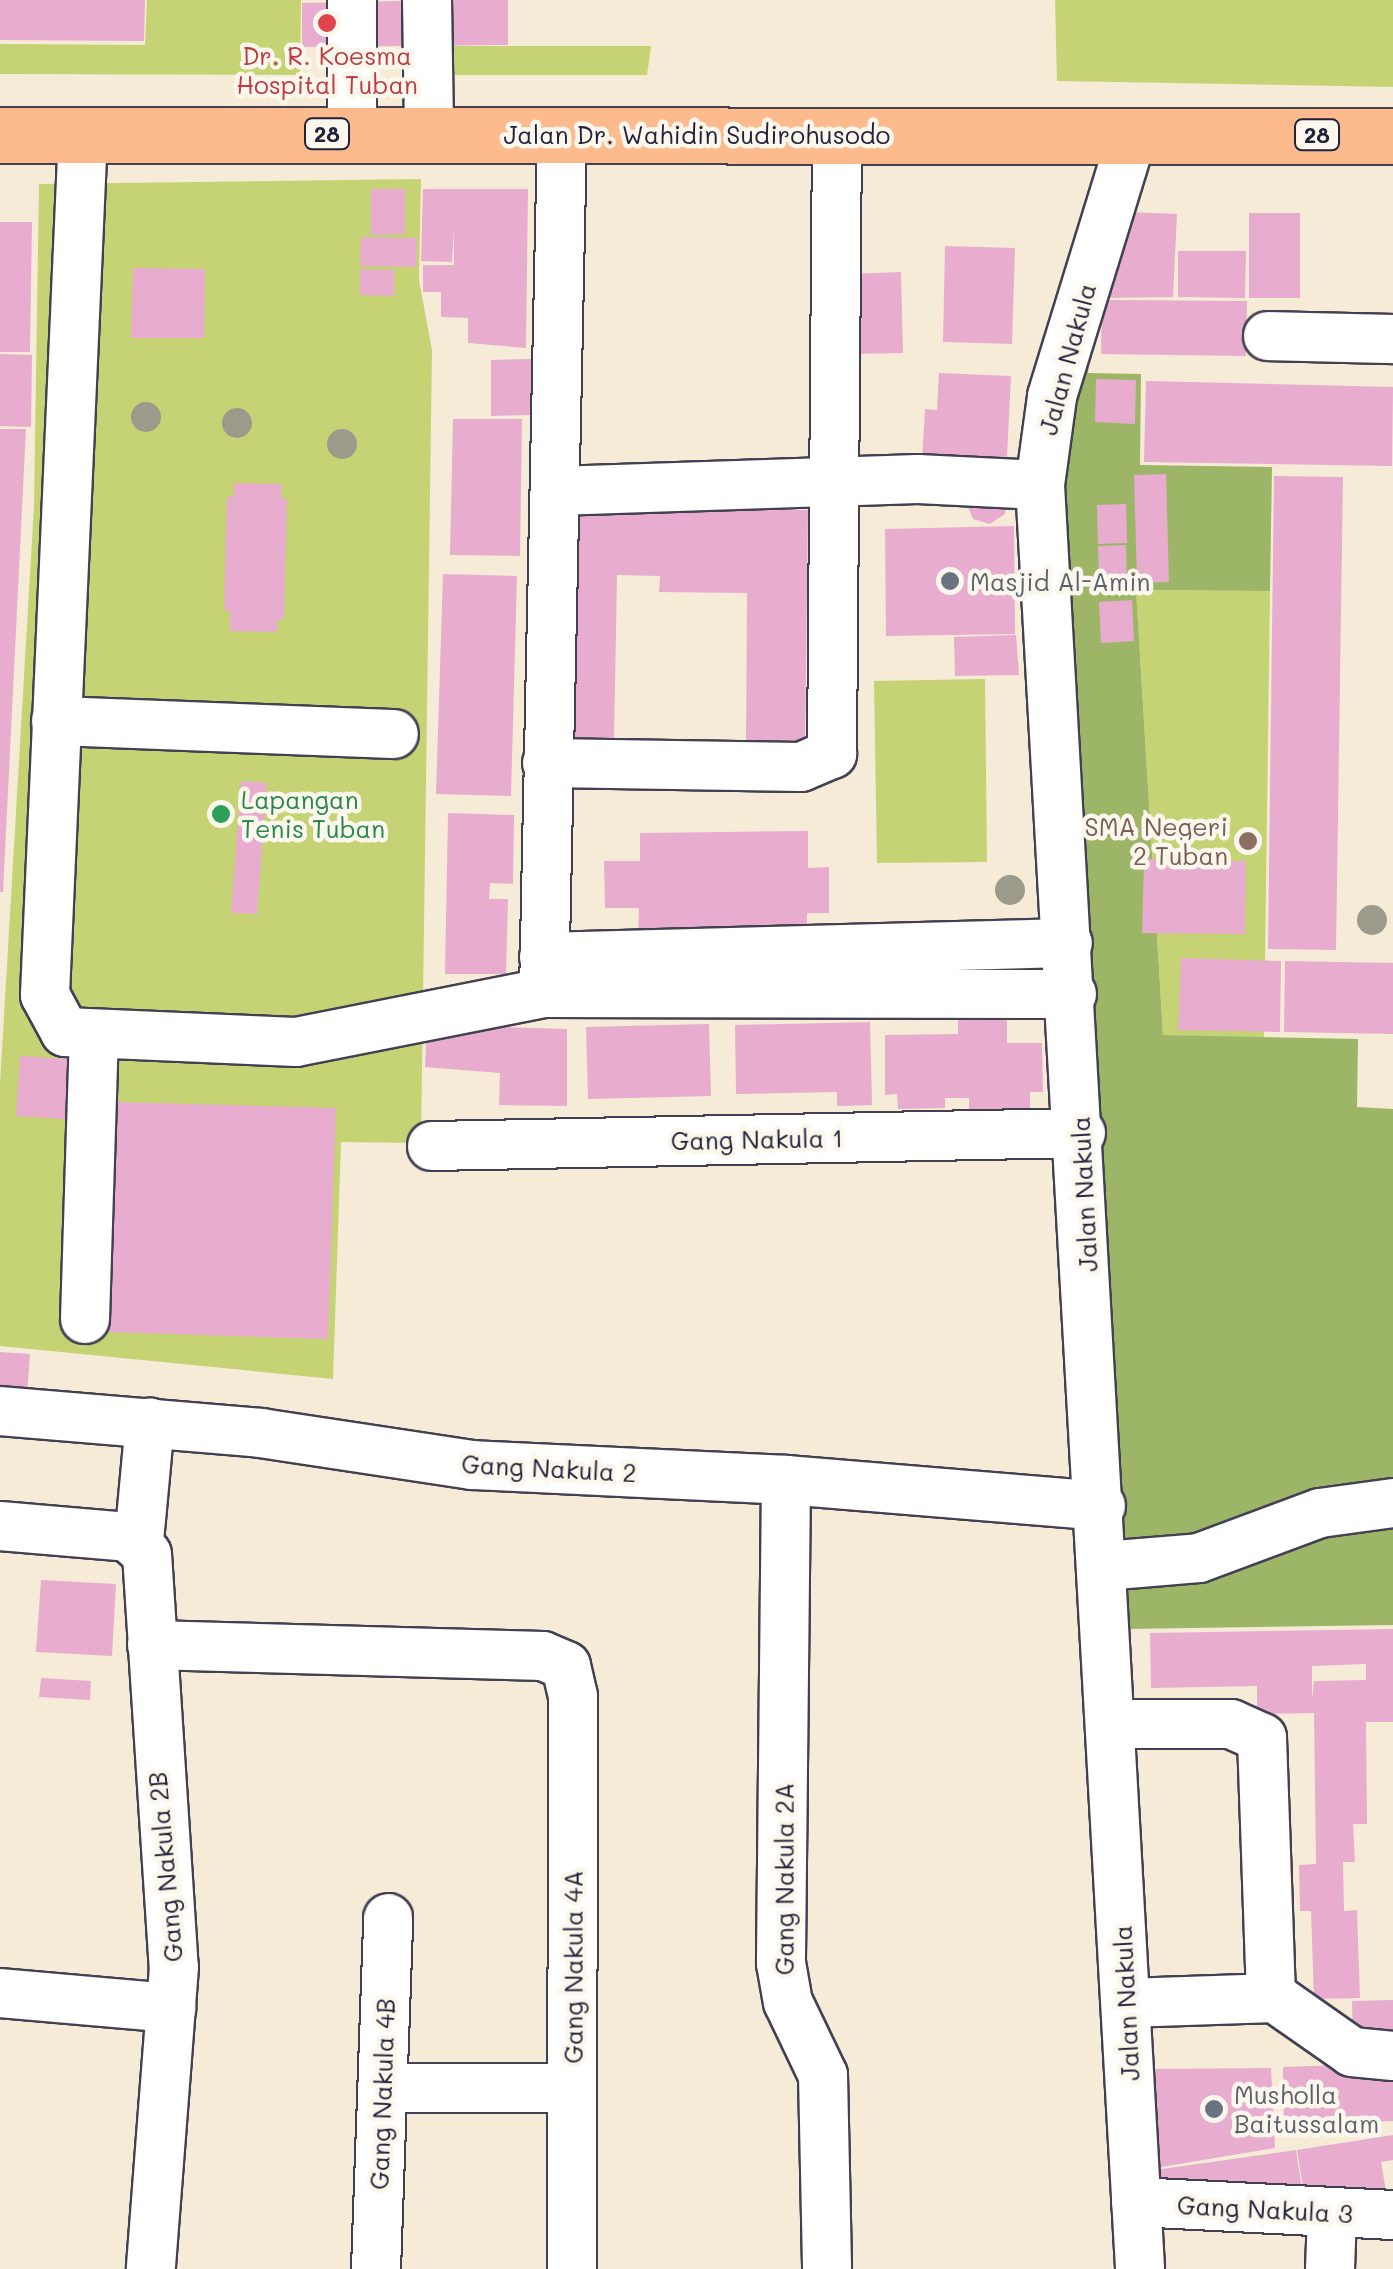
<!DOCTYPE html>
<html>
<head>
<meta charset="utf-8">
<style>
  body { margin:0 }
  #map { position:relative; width:1393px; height:2269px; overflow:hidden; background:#f6ebd6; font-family:Mali,sans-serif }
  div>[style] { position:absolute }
  .green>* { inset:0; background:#c6d375 }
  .forest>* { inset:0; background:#9cb566 }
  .building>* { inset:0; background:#e7acce }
  .roads { filter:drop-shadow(2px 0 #424052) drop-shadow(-2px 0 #424052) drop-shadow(0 2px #424052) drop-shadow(0 -2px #424052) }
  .minor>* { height:48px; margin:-24px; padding:0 24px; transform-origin:24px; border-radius:24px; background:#fff }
  .highway>* { height:55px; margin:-27.5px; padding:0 27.5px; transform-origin:27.5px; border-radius:27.5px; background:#fcba8d }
  .trees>* { width:30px; height:30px; margin:-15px; border-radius:50%; background:#9c9a8a }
  .dots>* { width:28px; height:28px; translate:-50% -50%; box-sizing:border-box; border:5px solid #fbf7ec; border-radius:50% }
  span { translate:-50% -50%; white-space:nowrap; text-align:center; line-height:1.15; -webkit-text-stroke:9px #fbf7ec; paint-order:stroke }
  .shield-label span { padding:2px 8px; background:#fbf7ec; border:2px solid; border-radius:8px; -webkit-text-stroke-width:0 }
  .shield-label { font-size:22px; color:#22223b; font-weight:700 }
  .health-label { font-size:25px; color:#be3a42 }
  .street-label { font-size:25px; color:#22223b }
  .worship-label { font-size:25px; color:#5b616d }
  .left { translate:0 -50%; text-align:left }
  .leisure-label { font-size:25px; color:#27864d }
  .education-label { font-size:25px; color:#785e54 }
  .right { translate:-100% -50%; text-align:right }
</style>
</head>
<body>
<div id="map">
  <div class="green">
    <i style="clip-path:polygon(147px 0,301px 0,300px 75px,0 74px,0 44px,145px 45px)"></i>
    <i style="clip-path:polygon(1055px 0,1393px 0,1393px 87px,1057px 81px)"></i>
    <i style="clip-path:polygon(442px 46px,651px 46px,647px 75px,442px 75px)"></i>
    <i style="clip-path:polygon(421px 179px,419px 280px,432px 350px,421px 1143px,341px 1142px,333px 1379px,0 1346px,0 1084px,34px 506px,39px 184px)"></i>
    <i style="clip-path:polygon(1136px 590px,1270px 591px,1264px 1038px,1163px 1035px)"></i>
    <i style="clip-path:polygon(985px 679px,987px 862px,877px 863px,874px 681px)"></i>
  </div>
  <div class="forest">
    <i style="clip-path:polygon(1095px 317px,1088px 373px,1141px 374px,1140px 465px,1272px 467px,1270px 591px,1136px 590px,1163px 1035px,1358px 1039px,1357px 1107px,1393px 1109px,1393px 1625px,1126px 1629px,1066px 588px,1063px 444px)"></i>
  </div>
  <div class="building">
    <i style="clip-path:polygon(0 0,145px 0,144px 41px,0 40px)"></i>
    <i style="clip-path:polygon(442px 0,508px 0,508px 45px,302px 47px,302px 3px)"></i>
    <i style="clip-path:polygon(371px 189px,405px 189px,405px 234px,371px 235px)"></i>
    <i style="clip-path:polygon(423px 189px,528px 189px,526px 348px,468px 343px,468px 318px,441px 317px,441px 292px,423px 292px,423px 265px,454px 265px,454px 229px,452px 262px,421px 261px)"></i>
    <i style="clip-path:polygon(1127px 212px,1177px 214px,1173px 297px,1099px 298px,1116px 249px,1125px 249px)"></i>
    <i style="clip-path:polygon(1249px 213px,1300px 213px,1300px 298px,1249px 298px)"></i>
    <i style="clip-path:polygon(0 222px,32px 222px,30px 352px,0 352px)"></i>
    <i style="clip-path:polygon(361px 237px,417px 238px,416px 267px,360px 266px)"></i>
    <i style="clip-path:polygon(945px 246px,1015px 248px,1012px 344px,943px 342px)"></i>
    <i style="clip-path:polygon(1178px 251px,1246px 251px,1245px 298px,1178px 297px)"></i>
    <i style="clip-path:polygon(133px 268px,205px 269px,204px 338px,131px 338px)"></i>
    <i style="clip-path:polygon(360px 269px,394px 270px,394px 296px,360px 295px)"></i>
    <i style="clip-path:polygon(901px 272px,903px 353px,853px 354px,850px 274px)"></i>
    <i style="clip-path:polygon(1102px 300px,1247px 301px,1246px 356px,1101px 354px)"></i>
    <i style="clip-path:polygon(0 354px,32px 355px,31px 427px,0 426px)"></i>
    <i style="clip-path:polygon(531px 359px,531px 415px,491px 416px,491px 360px)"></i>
    <i style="clip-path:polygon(939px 373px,1011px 376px,1006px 478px,921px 475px,925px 409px,937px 410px)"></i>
    <i style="clip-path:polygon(1096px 379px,1136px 380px,1135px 424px,1095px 422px)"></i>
    <i style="clip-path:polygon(1146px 381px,1393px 387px,1392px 466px,1144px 462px)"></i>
    <i style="clip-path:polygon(453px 419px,522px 419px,520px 556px,450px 555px)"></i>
    <i style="clip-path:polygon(0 429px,26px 429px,3px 892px,0 892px)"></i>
    <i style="clip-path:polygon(659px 462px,736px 463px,735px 509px,808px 510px,805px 746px,746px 746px,747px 593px,659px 592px,660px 576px,617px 575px,614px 740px,559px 739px,562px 508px,659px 509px)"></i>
    <i style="clip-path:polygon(1166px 474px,1169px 582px,1137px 583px,1134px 475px)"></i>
    <i style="clip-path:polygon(1274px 476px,1343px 477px,1336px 950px,1268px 949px)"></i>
    <i style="clip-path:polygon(234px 483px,282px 484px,281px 498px,287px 499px,284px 619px,277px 620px,277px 632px,230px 631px,230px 611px,224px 610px,227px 497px,234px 496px)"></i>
    <i style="clip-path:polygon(1006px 501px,1005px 514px,990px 524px,973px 519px,968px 507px,968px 502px)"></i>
    <i style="clip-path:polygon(1126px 504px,1127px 543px,1098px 544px,1097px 505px)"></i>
    <i style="clip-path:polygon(1014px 526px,1015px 634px,886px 636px,885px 529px)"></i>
    <i style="clip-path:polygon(1126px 545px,1127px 584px,1099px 585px,1098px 546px)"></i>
    <i style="clip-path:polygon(443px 574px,517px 576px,511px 796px,436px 794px)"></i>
    <i style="clip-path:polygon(1132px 600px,1134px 641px,1101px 643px,1099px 602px)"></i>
    <i style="clip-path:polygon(1016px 635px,1019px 675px,955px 676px,954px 637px)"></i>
    <i style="clip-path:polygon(241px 781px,267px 783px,257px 914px,231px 913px)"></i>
    <i style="clip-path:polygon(448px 813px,514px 815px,513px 884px,490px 883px,489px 899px,508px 899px,506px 974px,445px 974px)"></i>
    <i style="clip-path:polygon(808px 831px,808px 868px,829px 867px,829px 913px,807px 913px,807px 939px,638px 941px,639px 908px,605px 908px,604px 861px,640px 861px,640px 833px)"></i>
    <i style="clip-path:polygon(1144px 859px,1246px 861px,1245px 934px,1142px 933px)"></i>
    <i style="clip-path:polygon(1181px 958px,1281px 961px,1280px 1032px,1178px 1030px)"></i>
    <i style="clip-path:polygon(1285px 961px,1393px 963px,1393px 1034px,1284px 1032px)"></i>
    <i style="clip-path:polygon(1007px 1017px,1007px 1043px,1042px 1043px,1043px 1092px,1030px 1092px,1030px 1111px,969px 1112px,969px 1098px,945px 1098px,945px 1108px,898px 1109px,897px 1094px,885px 1095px,885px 1035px,958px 1034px,958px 1018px)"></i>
    <i style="clip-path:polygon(870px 1022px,872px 1105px,837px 1106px,837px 1092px,736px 1094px,735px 1025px)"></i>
    <i style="clip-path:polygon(709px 1024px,711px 1096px,588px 1099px,586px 1027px)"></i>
    <i style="clip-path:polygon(427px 1025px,567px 1029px,567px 1106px,499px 1105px,500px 1073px,425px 1067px)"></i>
    <i style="clip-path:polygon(20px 1056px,86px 1060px,82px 1120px,16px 1116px)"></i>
    <i style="clip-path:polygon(115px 1102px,336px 1108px,328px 1339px,107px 1332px)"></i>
    <i style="clip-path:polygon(0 1352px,30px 1354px,27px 1396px,0 1394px)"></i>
    <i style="clip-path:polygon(41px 1580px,116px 1584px,112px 1656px,36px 1652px)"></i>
    <i style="clip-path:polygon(evenodd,1393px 1629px,1393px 1722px,1366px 1722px,1367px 1824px,1353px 1824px,1355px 1862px,1343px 1862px,1344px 1911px,1357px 1910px,1360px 1998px,1314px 1999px,1311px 1911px,1300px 1911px,1299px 1865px,1316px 1864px,1314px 1713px,1257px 1714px,1257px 1686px,1151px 1688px,1150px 1633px,1393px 1629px,1366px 1664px,1366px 1680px,1314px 1681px,1312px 1699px,1312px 1666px,1366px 1664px)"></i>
    <i style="clip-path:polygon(41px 1678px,91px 1681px,90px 1700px,39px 1697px)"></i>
    <i style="clip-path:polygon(1393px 2000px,1393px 2039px,1353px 2041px,1352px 2001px)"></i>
    <i style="clip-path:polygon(1393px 2063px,1393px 2121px,1284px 2125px,1283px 2067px)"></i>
    <i style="clip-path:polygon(1271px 2068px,1275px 2148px,1155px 2168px,1154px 2069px)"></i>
    <i style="clip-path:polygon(1393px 2135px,1393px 2160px,1381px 2162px,1387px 2197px,1305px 2200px,1297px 2150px)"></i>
    <i style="clip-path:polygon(1296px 2150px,1303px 2196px,1157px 2190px,1155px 2170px)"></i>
  </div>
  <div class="roads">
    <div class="minor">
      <i style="left:427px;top:0;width:134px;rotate:89.1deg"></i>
      <i style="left:1133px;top:133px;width:276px;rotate:107.1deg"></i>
      <i style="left:1052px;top:397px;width:89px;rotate:97.8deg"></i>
      <i style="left:1040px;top:485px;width:1787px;rotate:86.79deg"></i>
      <i style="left:83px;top:134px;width:862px;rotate:92.53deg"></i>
      <i style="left:45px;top:995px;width:42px;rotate:61.6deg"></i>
      <i style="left:65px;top:1032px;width:231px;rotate:2.5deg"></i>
      <i style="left:296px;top:1042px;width:253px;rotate:-11.2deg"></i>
      <i style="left:544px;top:993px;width:528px;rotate:0.11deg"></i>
      <i style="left:352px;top:134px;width:134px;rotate:-90deg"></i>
      <i style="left:1268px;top:336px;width:125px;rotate:1.4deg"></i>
      <i style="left:556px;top:491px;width:362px;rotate:-1.9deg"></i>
      <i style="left:918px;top:479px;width:122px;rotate:2.8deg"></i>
      <i style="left:56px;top:721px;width:338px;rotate:2.2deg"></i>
      <i style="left:547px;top:763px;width:254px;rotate:0.9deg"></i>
      <i style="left:801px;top:767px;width:34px;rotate:-23deg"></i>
      <i style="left:832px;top:754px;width:621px;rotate:-89.54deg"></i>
      <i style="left:544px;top:957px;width:524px;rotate:-1.53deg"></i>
      <i style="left:544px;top:993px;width:859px;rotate:-88.8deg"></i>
      <i style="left:432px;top:1146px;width:649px;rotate:-1.15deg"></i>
      <i style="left:85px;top:1319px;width:282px;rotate:-88.2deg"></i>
      <i style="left:0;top:1411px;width:262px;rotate:4.8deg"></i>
      <i style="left:261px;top:1433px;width:213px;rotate:8.6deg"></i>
      <i style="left:472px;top:1465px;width:314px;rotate:2.7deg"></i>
      <i style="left:786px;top:1480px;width:316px;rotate:4.7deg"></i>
      <i style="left:786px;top:1480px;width:483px;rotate:90.6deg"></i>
      <i style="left:781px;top:1963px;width:40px;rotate:80deg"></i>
      <i style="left:788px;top:2002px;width:81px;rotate:64.4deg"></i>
      <i style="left:823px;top:2075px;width:194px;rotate:88.8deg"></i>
      <i style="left:0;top:1526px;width:128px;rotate:4.9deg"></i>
      <i style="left:128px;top:1537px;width:25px;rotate:42deg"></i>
      <i style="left:147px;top:1554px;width:414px;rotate:86.3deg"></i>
      <i style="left:174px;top:1967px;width:303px;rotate:94.4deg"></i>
      <i style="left:139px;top:1541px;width:119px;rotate:-84.7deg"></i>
      <i style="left:1104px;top:1566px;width:95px;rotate:-4.8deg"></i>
      <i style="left:1199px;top:1558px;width:129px;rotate:-20.4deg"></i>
      <i style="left:1320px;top:1513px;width:74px;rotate:-7.8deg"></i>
      <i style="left:152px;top:1645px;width:391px;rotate:1.6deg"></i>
      <i style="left:543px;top:1656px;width:25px;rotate:23deg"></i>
      <i style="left:566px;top:1666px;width:31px;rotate:77deg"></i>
      <i style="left:573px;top:1696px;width:573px;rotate:90.1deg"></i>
      <i style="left:1112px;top:1724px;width:119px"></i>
      <i style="left:1231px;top:1724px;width:34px;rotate:24deg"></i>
      <i style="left:1262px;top:1738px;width:259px;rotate:88deg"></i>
      <i style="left:0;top:1993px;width:172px;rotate:5deg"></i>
      <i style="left:1126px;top:2003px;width:149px;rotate:-1.9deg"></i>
      <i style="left:1275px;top:1998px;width:94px;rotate:35deg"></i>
      <i style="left:1352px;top:2052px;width:41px;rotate:5.6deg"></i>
      <i style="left:382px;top:2088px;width:190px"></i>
      <i style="left:1136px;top:2202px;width:257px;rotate:2.9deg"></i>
      <i style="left:376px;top:2269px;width:351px;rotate:-88deg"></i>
      <i style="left:1330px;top:2269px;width:55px;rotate:-87.9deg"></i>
    </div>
    <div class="highway">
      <i style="left:0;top:135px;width:1393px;rotate:0.04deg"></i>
    </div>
  </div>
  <div class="trees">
    <i style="left:146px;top:417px"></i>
    <i style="left:237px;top:423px"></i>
    <i style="left:342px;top:444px"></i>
    <i style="left:1010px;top:890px"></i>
    <i style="left:1372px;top:920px"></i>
  </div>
  <div class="dots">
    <i style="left:327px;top:23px;background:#e0444e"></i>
    <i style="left:950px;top:581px;background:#6b7280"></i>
    <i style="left:221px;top:814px;background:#2e9e5b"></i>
    <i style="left:1248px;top:841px;background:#8d6e63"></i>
    <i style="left:1214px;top:2109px;background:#6b7280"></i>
  </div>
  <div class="shield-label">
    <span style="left:327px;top:134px">28</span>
    <span style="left:1317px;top:135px">28</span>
  </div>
  <div class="health-label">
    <span style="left:327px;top:70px">Dr. R. Koesma<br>Hospital Tuban</span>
  </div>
  <div class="street-label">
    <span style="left:697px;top:134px">Jalan Dr. Wahidin Sudirohusodo</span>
    <span style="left:1067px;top:359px;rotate:-75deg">Jalan Nakula</span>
    <span style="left:757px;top:1139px;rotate:-1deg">Gang Nakula 1</span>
    <span style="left:1084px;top:1194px;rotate:-93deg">Jalan Nakula</span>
    <span style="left:549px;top:1468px;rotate:3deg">Gang Nakula 2</span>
    <span style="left:165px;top:1867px;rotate:-95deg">Gang Nakula 2B</span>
    <span style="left:784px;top:1879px;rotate:-90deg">Gang Nakula 2A</span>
    <span style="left:573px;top:1967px;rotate:-90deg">Gang Nakula 4A</span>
    <span style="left:1126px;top:2003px;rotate:-93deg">Jalan Nakula</span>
    <span style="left:382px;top:2094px;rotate:-88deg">Gang Nakula 4B</span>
    <span style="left:1265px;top:2209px;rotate:3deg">Gang Nakula 3</span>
  </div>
  <div class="worship-label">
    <span class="left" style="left:970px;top:581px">Masjid Al-Amin</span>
    <span class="left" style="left:1234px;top:2109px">Musholla<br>Baitussalam</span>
  </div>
  <div class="leisure-label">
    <span class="left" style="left:241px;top:814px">Lapangan<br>Tenis Tuban</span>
  </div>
  <div class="education-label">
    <span class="right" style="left:1228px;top:841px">SMA Negeri<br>2 Tuban</span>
  </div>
</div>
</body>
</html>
